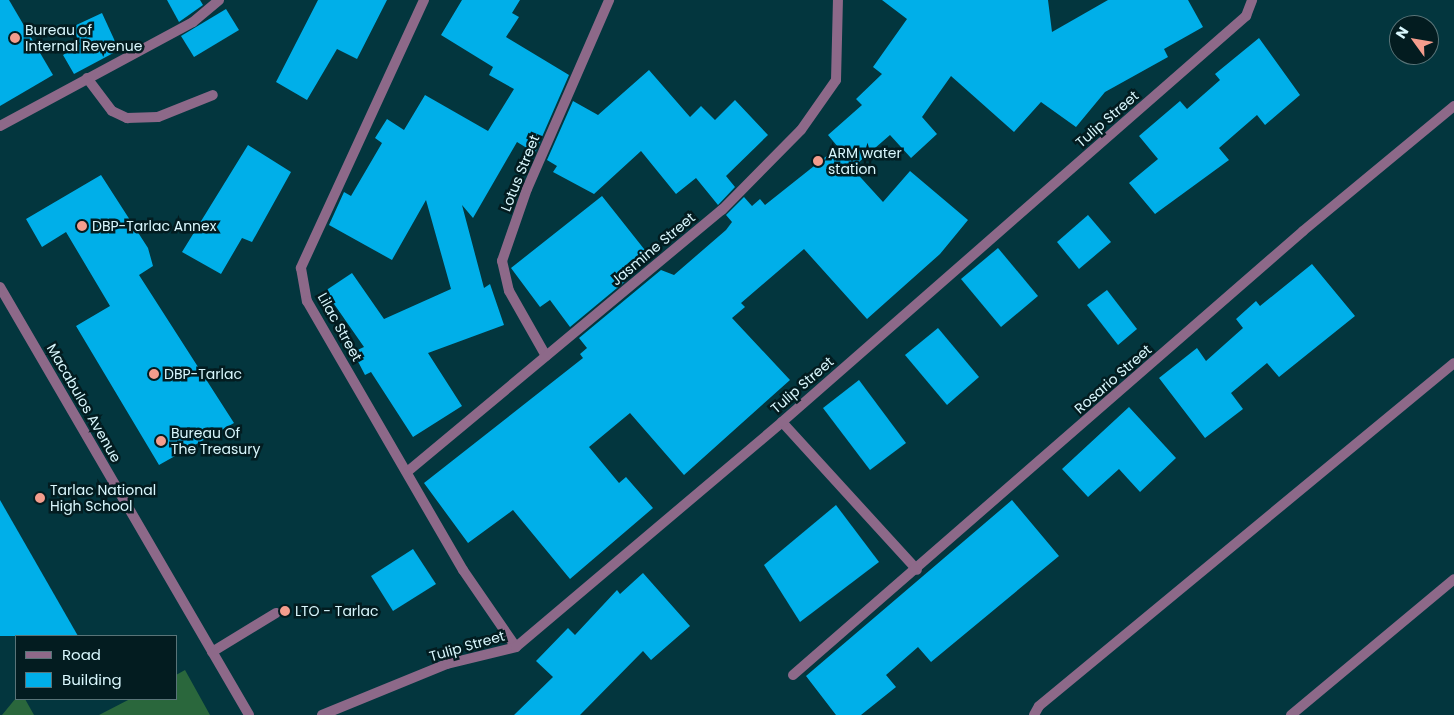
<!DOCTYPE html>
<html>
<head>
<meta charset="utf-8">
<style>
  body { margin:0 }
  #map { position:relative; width:1454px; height:715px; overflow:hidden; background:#03363e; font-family:Poppins,sans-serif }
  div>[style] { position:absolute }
  .green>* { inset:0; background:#2a673c }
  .building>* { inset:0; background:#00afe9 }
  .service>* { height:10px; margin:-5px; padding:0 5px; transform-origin:5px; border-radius:5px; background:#8d6989 }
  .minor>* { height:10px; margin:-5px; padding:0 5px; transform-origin:5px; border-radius:5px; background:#8d6989 }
  .tertiary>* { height:10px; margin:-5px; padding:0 5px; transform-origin:5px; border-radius:5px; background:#8d6989 }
  .dots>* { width:14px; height:14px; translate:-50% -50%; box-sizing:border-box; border:2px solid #031c20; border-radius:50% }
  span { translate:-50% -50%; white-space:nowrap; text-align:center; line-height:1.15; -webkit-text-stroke:5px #031c20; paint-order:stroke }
  .poi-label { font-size:14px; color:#d9f7fd }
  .left { translate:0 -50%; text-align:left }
  .street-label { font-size:14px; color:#d9f7fd }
  .legend { position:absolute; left:15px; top:635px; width:162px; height:65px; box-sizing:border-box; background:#031c20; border:1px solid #597478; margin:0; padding:6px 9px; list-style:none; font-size:15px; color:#d9f7fd }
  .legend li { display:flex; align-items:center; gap:10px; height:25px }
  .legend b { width:25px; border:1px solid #597478 }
  .north { position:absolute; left:1389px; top:15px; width:50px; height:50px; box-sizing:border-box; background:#031c20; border:1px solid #597478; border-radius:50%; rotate:302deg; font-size:14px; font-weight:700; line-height:20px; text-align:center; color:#d9f7fd }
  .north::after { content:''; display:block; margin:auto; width:18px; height:22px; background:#f49d8d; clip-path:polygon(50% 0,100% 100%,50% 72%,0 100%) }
</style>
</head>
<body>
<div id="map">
  <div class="green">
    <i style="clip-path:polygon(185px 670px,210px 715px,99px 715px,130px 699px,176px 699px,176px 675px)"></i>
    <i style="clip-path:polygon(16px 698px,25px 699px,34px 715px,2px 715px)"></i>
  </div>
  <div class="building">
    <i style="clip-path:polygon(0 0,9px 0,53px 75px,0 106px)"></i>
    <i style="clip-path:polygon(167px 0,200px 0,203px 5px,179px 22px)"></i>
    <i style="clip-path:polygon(318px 0,387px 0,357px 59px,337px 49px,307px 100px,276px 82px)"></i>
    <i style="clip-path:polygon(462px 0,520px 0,512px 13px,519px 17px,506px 37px,569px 75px,535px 153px,517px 142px,473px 218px,462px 205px,484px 288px,490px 284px,504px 325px,428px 353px,462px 406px,413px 437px,371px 372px,365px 375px,353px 352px,364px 347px,325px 291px,352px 273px,384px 319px,451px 289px,426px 200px,392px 260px,329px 225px,344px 192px,351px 196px,382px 143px,375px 138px,387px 119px,404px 130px,425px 95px,488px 131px,514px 89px,489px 75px,493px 67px,441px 35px)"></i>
    <i style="clip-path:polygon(882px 0,1048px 0,1052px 32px,1108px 0,1188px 0,1203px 27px,1164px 49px,1168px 57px,1105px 92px,1076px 127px,1041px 102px,1014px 132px,951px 76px,922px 117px,937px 134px,911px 158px,890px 135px,852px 168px,883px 202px,910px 171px,968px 220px,940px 254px,867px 319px,804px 249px,741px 303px,745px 307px,732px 318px,790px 380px,684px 475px,630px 413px,589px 447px,619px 483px,626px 477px,653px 508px,570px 579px,513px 510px,468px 543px,424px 483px,583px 358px,580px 354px,587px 348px,579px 338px,661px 270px,674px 275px,726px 230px,732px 222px,726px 215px,744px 197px,752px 206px,760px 199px,765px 205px,838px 147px,828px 135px,862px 105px,856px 99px,882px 74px,873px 67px,907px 19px)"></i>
    <i style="clip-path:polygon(226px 9px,239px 30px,194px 57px,181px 36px)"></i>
    <i style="clip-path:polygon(102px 13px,119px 50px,74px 74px,63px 55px,80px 44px,72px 27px)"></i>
    <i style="clip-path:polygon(1259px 38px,1300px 95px,1265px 125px,1257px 115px,1219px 148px,1229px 160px,1155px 214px,1129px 183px,1158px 159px,1139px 136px,1180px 101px,1187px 109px,1220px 80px,1215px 74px)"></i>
    <i style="clip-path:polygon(649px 70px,690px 117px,701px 106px,715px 120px,735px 100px,768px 135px,726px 176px,735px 187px,718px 205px,696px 178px,676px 194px,641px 151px,594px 194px,553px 172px,557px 166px,547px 160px,573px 101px,598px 115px)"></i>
    <i style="clip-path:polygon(248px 145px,291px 172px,252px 242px,242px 238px,221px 274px,182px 252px)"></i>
    <i style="clip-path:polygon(101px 175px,148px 248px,153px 266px,139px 275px,234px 423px,159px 465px,76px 326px,110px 306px,66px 232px,42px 247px,26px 219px)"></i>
    <i style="clip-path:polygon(602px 196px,652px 259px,570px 327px,550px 300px,540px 307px,511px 268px)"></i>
    <i style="clip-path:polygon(1088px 215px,1111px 242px,1079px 269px,1057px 242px)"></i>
    <i style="clip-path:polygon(998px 248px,1038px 296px,1001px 327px,961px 279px)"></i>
    <i style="clip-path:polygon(1312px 264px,1355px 316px,1279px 377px,1267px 363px,1231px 393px,1243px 409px,1205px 438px,1159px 378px,1197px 348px,1206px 361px,1243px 328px,1236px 319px,1256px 301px,1260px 306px)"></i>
    <i style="clip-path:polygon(1107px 290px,1137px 329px,1118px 345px,1087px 305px)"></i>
    <i style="clip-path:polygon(938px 328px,979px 377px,947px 405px,905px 355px)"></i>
    <i style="clip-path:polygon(859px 380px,906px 443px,870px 470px,823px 408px)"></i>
    <i style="clip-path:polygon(1129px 407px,1176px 458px,1140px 492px,1119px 469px,1088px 497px,1062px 469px)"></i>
    <i style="clip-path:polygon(0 500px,78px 636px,0 636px)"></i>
    <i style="clip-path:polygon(1012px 500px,1059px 556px,931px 662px,918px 647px,886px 675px,896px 687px,861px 715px,836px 715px,806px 676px)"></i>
    <i style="clip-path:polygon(836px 505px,879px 562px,800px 622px,764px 565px)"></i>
    <i style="clip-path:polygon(413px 549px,436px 584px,393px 611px,371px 576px)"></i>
    <i style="clip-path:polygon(643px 573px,690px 626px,651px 660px,643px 651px,580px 715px,514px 715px,553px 677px,536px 661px,568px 628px,575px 635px,617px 590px,620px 594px)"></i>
  </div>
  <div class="service">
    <i style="left:87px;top:78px;width:41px;rotate:52.9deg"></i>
    <i style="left:112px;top:111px;width:17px;rotate:25deg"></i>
    <i style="left:127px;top:118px;width:31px;rotate:-2deg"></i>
    <i style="left:158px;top:117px;width:59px;rotate:-21.8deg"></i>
    <i style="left:212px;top:652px;width:75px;rotate:-31.4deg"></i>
  </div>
  <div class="minor">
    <i style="left:424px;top:0;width:295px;rotate:114.7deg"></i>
    <i style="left:301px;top:268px;width:34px;rotate:80deg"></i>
    <i style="left:307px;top:301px;width:311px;rotate:59.9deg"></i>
    <i style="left:463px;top:570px;width:93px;rotate:55.5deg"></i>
    <i style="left:0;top:126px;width:219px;rotate:-28.3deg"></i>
    <i style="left:193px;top:22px;width:34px;rotate:-40deg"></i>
    <i style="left:546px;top:356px;width:75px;rotate:-119.6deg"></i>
    <i style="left:509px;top:291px;width:31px;rotate:-103deg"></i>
    <i style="left:502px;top:261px;width:76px;rotate:-70.9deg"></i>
    <i style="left:527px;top:189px;width:206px;rotate:-66.5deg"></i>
    <i style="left:782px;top:422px;width:200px;rotate:47.6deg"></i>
    <i style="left:407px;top:472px;width:410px;rotate:-39.8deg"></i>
    <i style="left:722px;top:210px;width:112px;rotate:-45.4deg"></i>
    <i style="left:801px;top:130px;width:61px;rotate:-55deg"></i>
    <i style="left:836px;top:80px;width:80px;rotate:-88.6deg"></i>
    <i style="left:793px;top:675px;width:676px;rotate:-41.04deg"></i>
    <i style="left:1303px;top:231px;width:196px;rotate:-39.6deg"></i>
    <i style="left:322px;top:715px;width:135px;rotate:-22.2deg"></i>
    <i style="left:447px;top:664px;width:71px;rotate:-13.8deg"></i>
    <i style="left:516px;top:647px;width:348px;rotate:-40.2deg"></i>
    <i style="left:782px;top:422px;width:617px;rotate:-41.19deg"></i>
    <i style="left:1246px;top:16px;width:17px;rotate:-69deg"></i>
    <i style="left:1034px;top:715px;width:10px;rotate:-61deg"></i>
    <i style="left:1039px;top:706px;width:538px;rotate:-39.57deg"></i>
    <i style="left:1291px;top:715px;width:212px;rotate:-39.8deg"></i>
  </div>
  <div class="tertiary">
    <i style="left:0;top:287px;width:495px;rotate:59.8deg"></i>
  </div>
  <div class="dots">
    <i style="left:15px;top:38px;background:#f49d8d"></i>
    <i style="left:818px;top:161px;background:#f49d8d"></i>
    <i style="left:82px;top:226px;background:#f49d8d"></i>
    <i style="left:154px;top:374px;background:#f49d8d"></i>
    <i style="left:161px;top:441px;background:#f49d8d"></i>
    <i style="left:40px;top:498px;background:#f49d8d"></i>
    <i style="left:285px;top:611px;background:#f49d8d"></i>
  </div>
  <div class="poi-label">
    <span class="left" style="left:25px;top:38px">Bureau of<br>Internal Revenue</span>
    <span class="left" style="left:828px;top:161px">ARM water<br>station</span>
    <span class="left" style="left:92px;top:226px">DBP-Tarlac Annex</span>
    <span class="left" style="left:164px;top:374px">DBP-Tarlac</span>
    <span class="left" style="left:171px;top:441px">Bureau Of<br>The Treasury</span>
    <span class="left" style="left:50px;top:498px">Tarlac National<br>High School</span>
    <span class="left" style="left:295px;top:611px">LTO - Tarlac</span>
  </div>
  <div class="street-label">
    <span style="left:1107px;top:119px;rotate:-41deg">Tulip Street</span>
    <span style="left:520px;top:173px;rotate:-68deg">Lotus Street</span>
    <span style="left:653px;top:249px;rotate:-40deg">Jasmine Street</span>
    <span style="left:340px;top:327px;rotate:61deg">Lilac Street</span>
    <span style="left:1113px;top:379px;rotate:-41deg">Rosario Street</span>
    <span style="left:802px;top:385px;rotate:-41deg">Tulip Street</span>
    <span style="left:84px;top:403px;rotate:60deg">Macabulos Avenue</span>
    <span style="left:467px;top:646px;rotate:-16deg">Tulip Street</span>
  </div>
  <ul class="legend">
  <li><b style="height:6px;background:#8d6989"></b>Road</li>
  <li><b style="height:14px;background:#00afe9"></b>Building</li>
  </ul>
  <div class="north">N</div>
</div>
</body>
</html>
